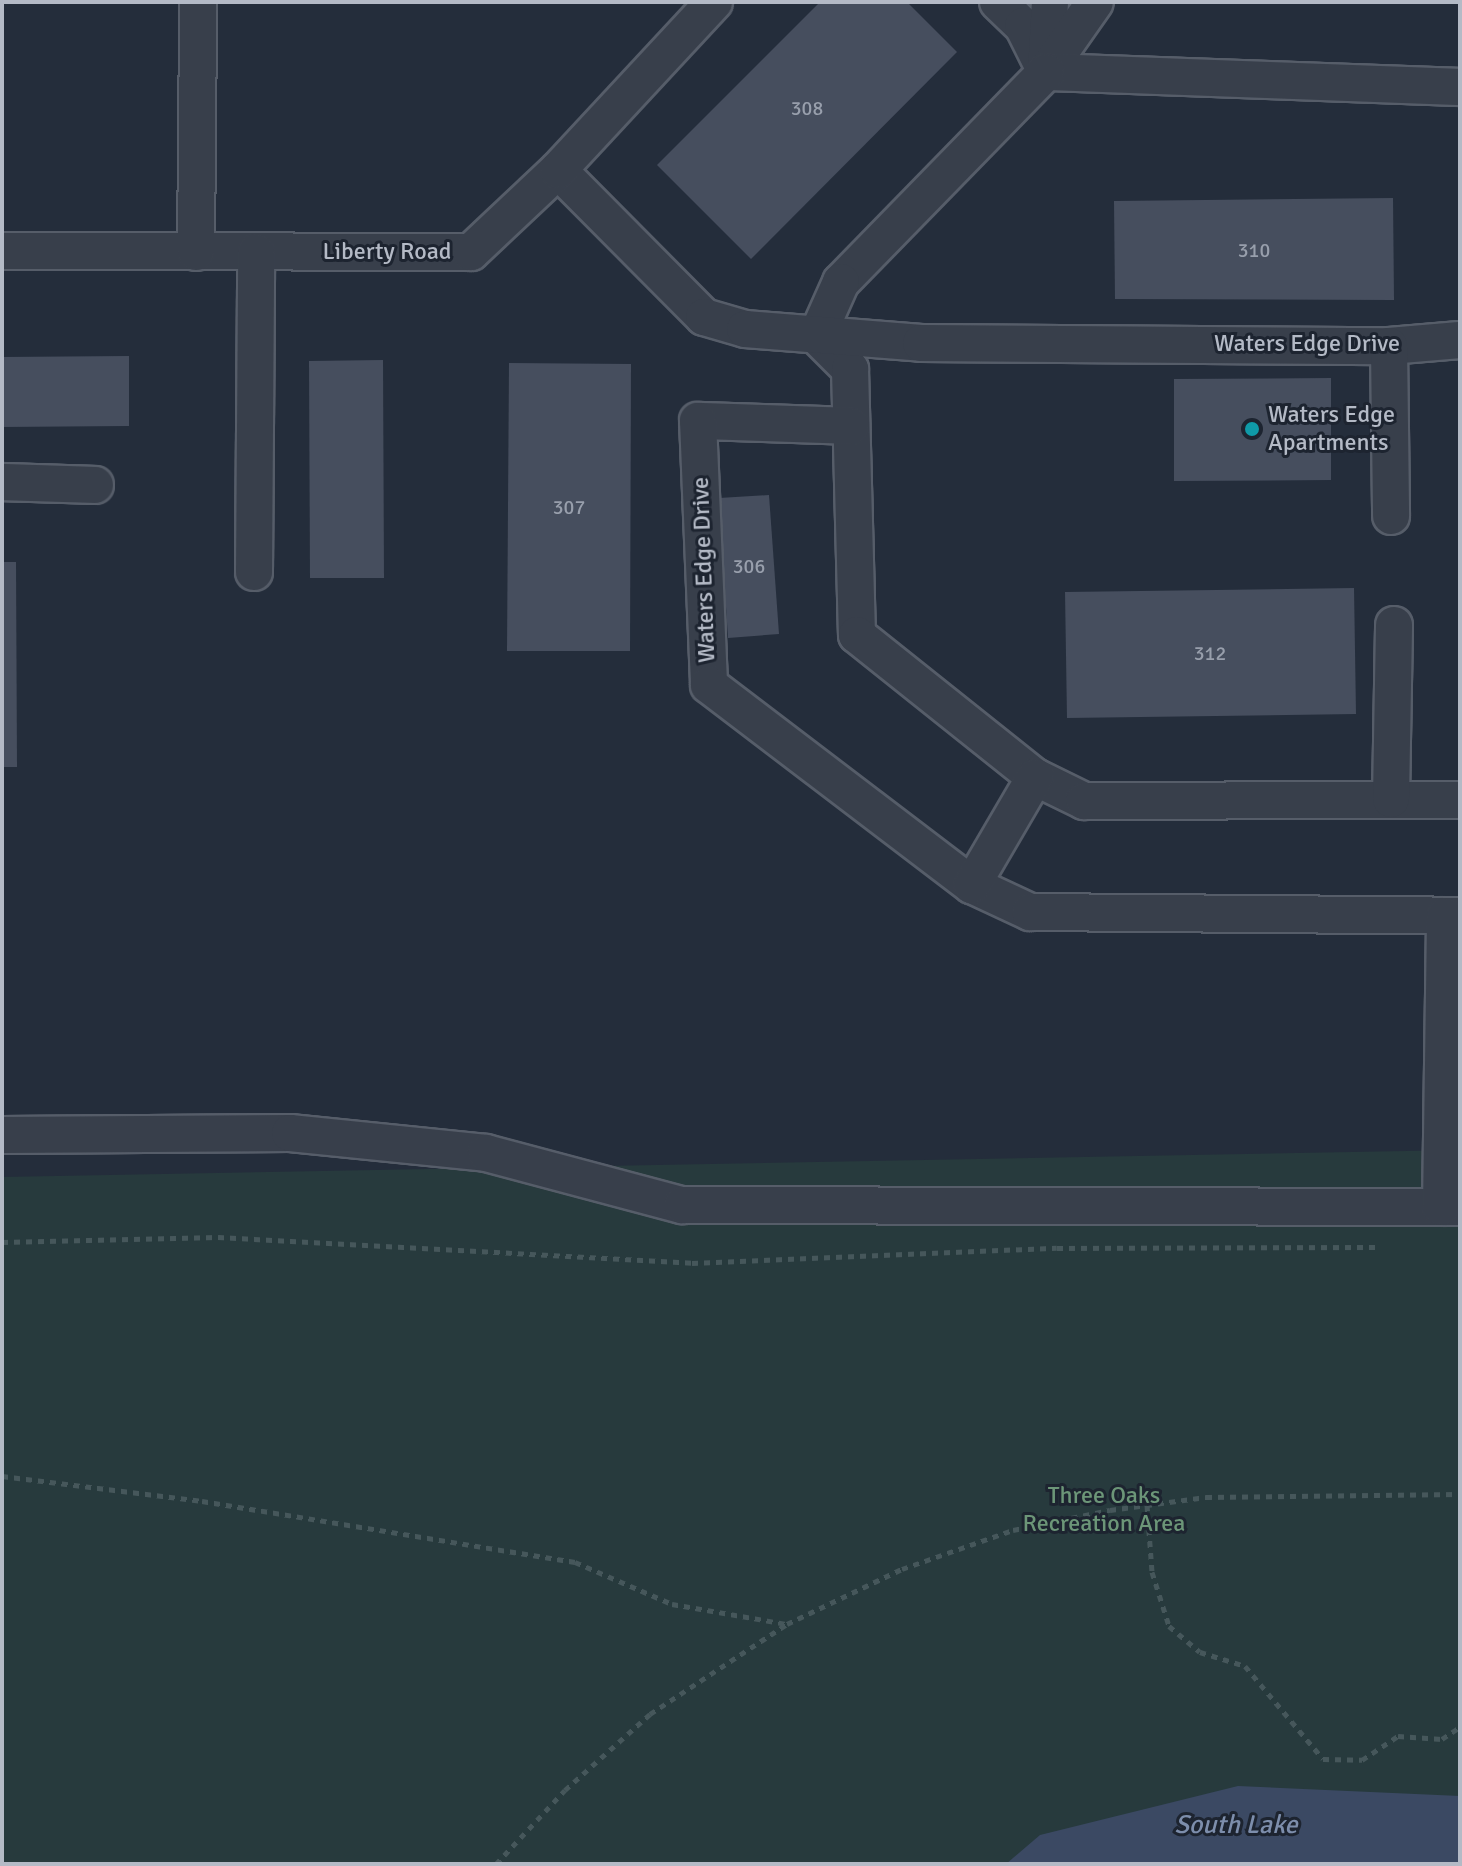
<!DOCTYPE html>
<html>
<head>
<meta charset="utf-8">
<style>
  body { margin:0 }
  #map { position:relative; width:1462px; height:1866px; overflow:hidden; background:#242d3b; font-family:Signika,sans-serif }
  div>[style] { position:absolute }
  .green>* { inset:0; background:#273a3d }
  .water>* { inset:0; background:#3b4963 }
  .building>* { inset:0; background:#464e5e }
  .path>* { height:5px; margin-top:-2.5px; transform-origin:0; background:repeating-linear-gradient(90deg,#46575b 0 6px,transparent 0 12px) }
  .roads { filter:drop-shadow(2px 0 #565d69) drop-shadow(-2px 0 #565d69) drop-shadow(0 2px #565d69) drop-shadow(0 -2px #565d69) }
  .minor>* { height:36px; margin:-18px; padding:0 18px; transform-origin:18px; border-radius:18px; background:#383f4b }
  .dots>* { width:22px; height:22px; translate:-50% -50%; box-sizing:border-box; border:4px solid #1d2430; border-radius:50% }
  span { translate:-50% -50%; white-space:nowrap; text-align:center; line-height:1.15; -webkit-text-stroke:6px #1d2430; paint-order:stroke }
  .number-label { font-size:20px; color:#989fac }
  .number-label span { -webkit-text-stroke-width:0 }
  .street-label { font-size:24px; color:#b4bac6 }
  .poi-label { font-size:24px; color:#b4bac6 }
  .left { translate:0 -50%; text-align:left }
  .park-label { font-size:24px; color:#6c9678 }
  .water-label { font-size:26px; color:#7d8eac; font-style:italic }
  .frame { position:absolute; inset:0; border:4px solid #b4bac6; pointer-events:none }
</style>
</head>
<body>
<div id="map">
  <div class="green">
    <i style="clip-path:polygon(1460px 1150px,1460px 1864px,2px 1864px,2px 1177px)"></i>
  </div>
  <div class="water">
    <i style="clip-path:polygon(1238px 1786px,1460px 1796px,1460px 1864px,1006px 1864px,1040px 1835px)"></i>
  </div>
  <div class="building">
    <i style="clip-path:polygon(820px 2px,907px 2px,957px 52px,751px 259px,657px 165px)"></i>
    <i style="clip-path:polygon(1393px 198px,1394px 300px,1115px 299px,1114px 201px)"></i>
    <i style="clip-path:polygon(129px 356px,129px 426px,2px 427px,2px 357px)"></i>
    <i style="clip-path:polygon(383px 360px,384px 578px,310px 578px,309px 361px)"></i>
    <i style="clip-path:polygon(509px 363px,631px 364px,630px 651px,507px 651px)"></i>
    <i style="clip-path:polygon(1331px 378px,1331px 480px,1174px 481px,1174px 379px)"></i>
    <i style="clip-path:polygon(769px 495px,779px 634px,728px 638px,719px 498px)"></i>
    <i style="clip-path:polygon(2px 562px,16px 562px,17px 767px,2px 767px)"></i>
    <i style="clip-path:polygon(1354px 588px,1356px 714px,1067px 718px,1065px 592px)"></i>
  </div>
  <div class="path">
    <i style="left:2px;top:1242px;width:216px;rotate:-1.3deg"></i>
    <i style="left:218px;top:1237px;width:475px;rotate:3.1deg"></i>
    <i style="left:692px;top:1263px;width:365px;rotate:-2.4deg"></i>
    <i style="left:1057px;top:1248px;width:322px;rotate:-0.2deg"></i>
    <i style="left:2px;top:1476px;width:202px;rotate:7.1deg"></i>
    <i style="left:202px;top:1501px;width:378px;rotate:9.3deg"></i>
    <i style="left:575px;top:1562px;width:106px;rotate:23.4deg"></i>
    <i style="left:672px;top:1604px;width:117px;rotate:9.9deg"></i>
    <i style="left:1147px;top:1505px;width:67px;rotate:85.7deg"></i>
    <i style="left:1152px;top:1572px;width:57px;rotate:72.5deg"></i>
    <i style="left:1169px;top:1626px;width:40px;rotate:40deg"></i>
    <i style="left:1200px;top:1652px;width:47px;rotate:17.3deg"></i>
    <i style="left:1245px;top:1666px;width:121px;rotate:50deg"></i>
    <i style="left:1323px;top:1759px;width:39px;rotate:1deg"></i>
    <i style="left:1362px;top:1760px;width:43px;rotate:-33.7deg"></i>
    <i style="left:1398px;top:1736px;width:44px;rotate:3.9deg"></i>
    <i style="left:1442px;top:1739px;width:22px;rotate:-34deg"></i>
    <i style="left:496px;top:1864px;width:101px;rotate:-47deg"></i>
    <i style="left:565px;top:1790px;width:114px;rotate:-41.8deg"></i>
    <i style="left:650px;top:1714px;width:164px;rotate:-33.3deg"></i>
    <i style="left:787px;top:1624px;width:127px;rotate:-25.6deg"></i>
    <i style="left:902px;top:1569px;width:118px;rotate:-19.4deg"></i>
    <i style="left:1013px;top:1530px;width:99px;rotate:-11.7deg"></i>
    <i style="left:1110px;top:1510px;width:97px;rotate:-7.7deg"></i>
    <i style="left:1206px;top:1497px;width:254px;rotate:-0.7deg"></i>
  </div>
  <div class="roads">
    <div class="minor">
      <i style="left:998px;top:2px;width:35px;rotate:44deg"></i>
      <i style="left:1023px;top:26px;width:51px;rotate:63.4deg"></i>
      <i style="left:1046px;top:71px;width:69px;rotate:-86.7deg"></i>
      <i style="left:1046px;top:72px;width:85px;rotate:-55deg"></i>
      <i style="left:1460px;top:87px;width:414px;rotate:-177.9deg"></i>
      <i style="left:1046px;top:72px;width:293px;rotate:134.3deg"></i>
      <i style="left:841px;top:282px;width:59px;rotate:114deg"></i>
      <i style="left:817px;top:336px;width:47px;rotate:45deg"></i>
      <i style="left:850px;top:369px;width:266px;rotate:88.5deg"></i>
      <i style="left:857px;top:635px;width:228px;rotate:38.6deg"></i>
      <i style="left:1035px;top:777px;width:55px;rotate:26.1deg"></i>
      <i style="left:1084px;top:801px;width:376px;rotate:-0.2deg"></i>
      <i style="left:558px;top:170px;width:207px;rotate:45.2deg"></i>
      <i style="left:704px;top:317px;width:43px;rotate:16.3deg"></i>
      <i style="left:745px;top:329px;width:177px;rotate:4.5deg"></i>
      <i style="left:921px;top:343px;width:468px;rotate:0.4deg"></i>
      <i style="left:1389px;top:346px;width:71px;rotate:-4.8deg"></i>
      <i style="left:2px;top:251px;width:469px;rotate:0.1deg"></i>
      <i style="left:471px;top:252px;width:120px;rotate:-43.3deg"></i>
      <i style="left:558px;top:170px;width:229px;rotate:-47.1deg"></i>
      <i style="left:196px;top:252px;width:250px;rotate:-89.5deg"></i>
      <i style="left:1389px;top:346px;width:170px;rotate:89.3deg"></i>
      <i style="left:851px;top:426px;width:153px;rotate:-178.1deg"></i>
      <i style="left:698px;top:421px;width:264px;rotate:87.6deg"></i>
      <i style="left:709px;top:685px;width:330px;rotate:37.3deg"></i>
      <i style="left:972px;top:885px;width:64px;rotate:25deg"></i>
      <i style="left:1030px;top:912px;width:430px;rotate:0.5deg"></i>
      <i style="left:2px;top:482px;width:93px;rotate:1.8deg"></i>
      <i style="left:254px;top:572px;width:320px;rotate:-89.6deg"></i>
      <i style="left:1391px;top:799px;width:174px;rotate:-89deg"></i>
      <i style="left:972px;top:885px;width:125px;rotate:-59.7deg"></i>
      <i style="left:2px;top:1135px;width:288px;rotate:-0.4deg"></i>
      <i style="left:290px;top:1133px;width:197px;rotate:5.8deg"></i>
      <i style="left:486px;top:1153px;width:203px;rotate:14.9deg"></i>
      <i style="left:682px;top:1205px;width:778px;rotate:0.15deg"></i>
      <i style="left:1441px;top:1207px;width:291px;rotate:-89.2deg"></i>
    </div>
  </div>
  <div class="dots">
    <i style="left:1252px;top:429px;background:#0f9aa8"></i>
  </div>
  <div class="number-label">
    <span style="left:807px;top:108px">308</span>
    <span style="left:1254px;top:250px">310</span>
    <span style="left:569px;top:507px">307</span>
    <span style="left:749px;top:566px">306</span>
    <span style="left:1210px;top:653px">312</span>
  </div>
  <div class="street-label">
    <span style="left:387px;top:252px">Liberty Road</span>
    <span style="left:1307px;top:344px">Waters Edge Drive</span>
    <span style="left:704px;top:570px;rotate:-92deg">Waters Edge Drive</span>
  </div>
  <div class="poi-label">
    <span class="left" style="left:1268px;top:429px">Waters Edge<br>Apartments</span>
  </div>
  <div class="park-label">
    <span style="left:1104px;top:1510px">Three Oaks<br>Recreation Area</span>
  </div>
  <div class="water-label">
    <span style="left:1236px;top:1826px">South Lake</span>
  </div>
  <div class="frame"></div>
</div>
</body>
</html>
